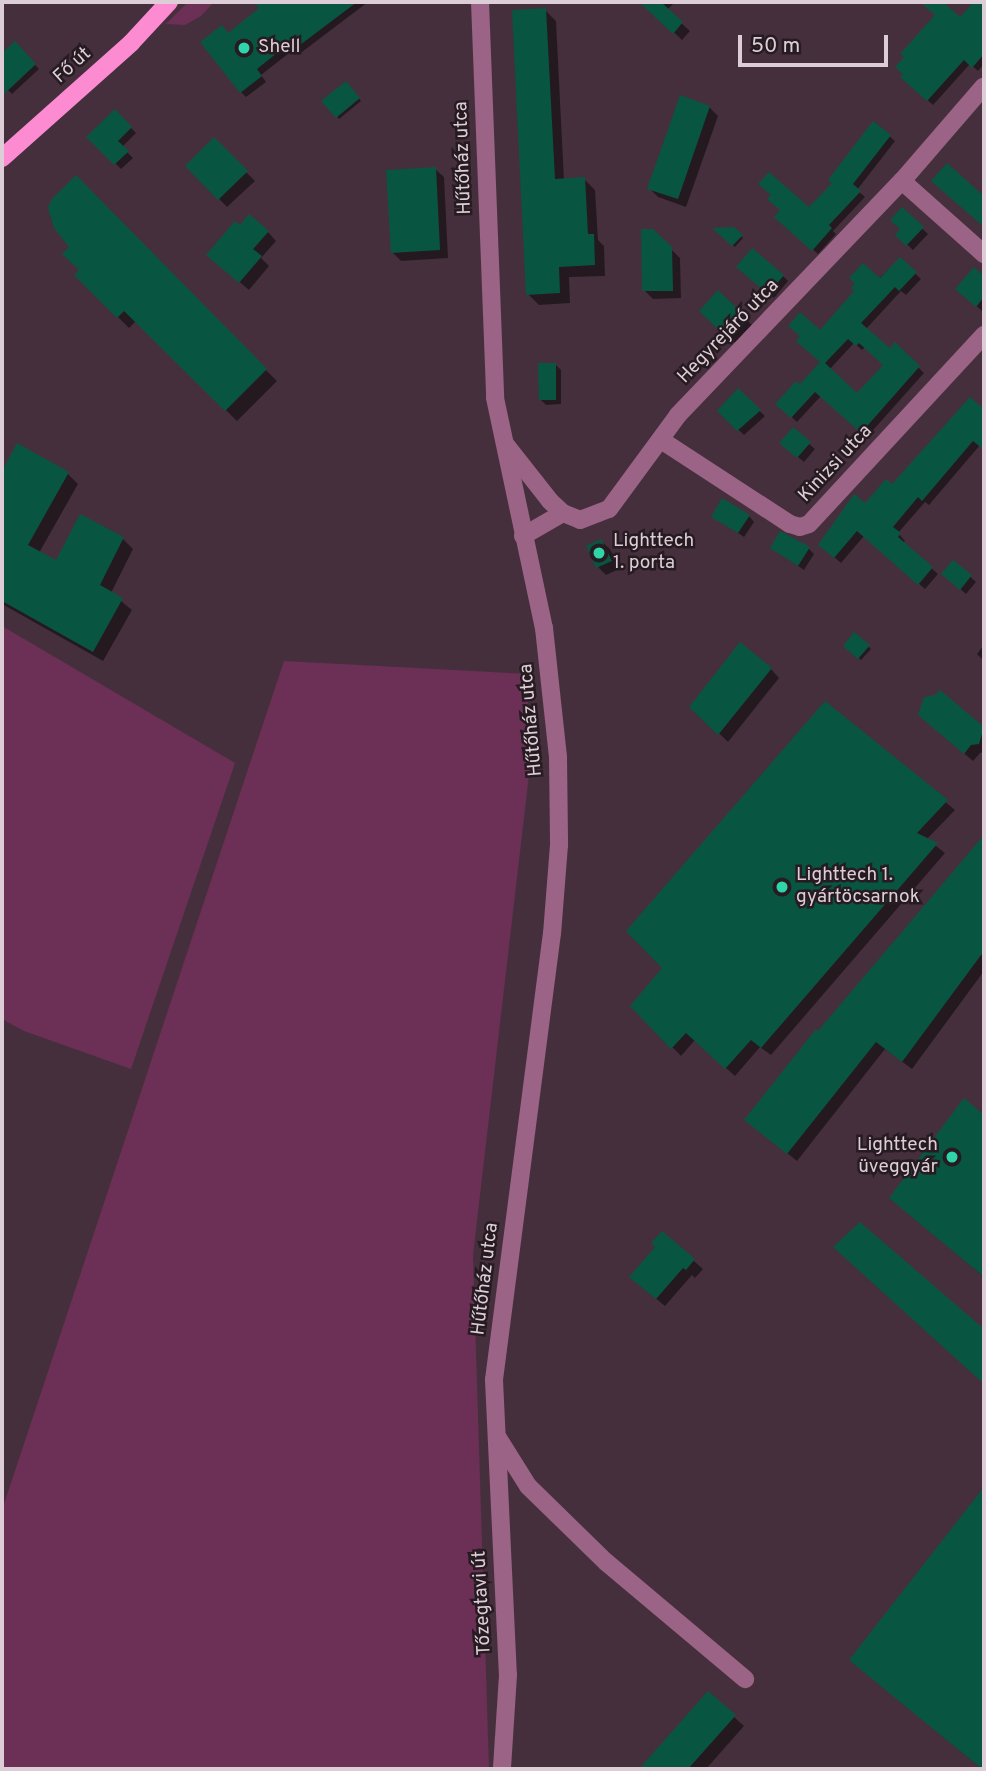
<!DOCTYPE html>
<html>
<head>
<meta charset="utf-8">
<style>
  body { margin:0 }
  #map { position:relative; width:986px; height:1771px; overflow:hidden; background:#462f3d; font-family:Overpass,sans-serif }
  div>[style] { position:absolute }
  .green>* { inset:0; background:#6c2f56 }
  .shadow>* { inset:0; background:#0007 }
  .building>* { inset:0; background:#085542 }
  .minor>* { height:18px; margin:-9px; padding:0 9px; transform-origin:9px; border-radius:9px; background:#9b6385 }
  .major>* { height:18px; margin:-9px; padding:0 9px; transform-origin:9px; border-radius:9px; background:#fc8bd2 }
  .dots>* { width:19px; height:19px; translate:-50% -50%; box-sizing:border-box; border:4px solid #261b21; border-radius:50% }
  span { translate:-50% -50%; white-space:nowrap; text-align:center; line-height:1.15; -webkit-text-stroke:5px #261b21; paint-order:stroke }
  .poi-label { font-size:19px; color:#ddcdd6 }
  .left { translate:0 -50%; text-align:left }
  .right { translate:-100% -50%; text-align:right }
  .street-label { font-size:19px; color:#ddcdd6 }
  .frame { position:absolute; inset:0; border:4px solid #ddcdd6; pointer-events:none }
  .scale { position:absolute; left:738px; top:35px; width:150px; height:32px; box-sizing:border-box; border:4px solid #ddcdd6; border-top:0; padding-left:9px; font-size:21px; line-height:24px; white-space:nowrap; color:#ddcdd6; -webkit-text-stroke:5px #261b21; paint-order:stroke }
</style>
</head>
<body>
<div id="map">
  <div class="green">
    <i style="clip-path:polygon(188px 2px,214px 2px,201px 16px,185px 25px,166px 24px)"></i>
    <i style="clip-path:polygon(2px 626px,235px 763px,131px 1069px,24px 1031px,2px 1019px)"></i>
    <i style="clip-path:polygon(284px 661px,527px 674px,530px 766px,473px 1255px,489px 1769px,2px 1769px,2px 1510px)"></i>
  </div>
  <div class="shadow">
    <i style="clip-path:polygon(263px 2px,283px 2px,286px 6px,291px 2px,368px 2px,298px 55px,293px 50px,261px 75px,266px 82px,246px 97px,241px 92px,229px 34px,262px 9px,258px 5px)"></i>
    <i style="clip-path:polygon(642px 2px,675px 2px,667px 10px,690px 31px,682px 40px)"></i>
    <i style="clip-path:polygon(922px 2px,940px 2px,960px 20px,976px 2px,984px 2px,984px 64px,978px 71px,970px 64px,933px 105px,902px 77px,937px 15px)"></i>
    <i style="clip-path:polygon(545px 10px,556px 21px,564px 180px,584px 179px,595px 190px,598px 240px,604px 246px,605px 276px,569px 277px,570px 303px,539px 305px,528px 294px)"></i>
    <i style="clip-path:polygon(15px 43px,39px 69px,12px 94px,2px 84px,2px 56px)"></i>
    <i style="clip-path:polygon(346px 83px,361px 101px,339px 119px,324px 101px)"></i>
    <i style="clip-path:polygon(709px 107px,718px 116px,686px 207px,658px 197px,649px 188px)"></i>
    <i style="clip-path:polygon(115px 112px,136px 133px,122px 147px,133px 158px,121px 169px,89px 137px)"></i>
    <i style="clip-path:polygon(874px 123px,895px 141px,857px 190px,865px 197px,833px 231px,836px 234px,818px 254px,776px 217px,809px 210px,834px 183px)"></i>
    <i style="clip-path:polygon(214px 140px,255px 181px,227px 207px,187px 166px)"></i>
    <i style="clip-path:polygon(435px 169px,444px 177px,448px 258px,401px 261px,392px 252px)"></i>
    <i style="clip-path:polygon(53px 200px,176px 281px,277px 381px,237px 421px,136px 321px,129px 328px,76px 275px,81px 270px,71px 248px,50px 216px)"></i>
    <i style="clip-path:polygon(902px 210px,928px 234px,913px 250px,897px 235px,903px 229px)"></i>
    <i style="clip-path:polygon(240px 227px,268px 232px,276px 241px,261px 258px,269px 266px,249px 290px,217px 263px)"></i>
    <i style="clip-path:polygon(734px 229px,743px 238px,735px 247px,716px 230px)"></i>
    <i style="clip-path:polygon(652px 231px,680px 258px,681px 298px,653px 299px,644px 290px)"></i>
    <i style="clip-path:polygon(evenodd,900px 259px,921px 279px,906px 295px,901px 291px,866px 329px,890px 350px,895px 345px,924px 373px,867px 437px,821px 396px,797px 422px,777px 404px,800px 387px,822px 362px,820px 333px,900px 259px,854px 343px,862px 350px,865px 347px,886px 366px,857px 395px,829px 370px,854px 343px)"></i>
    <i style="clip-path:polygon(975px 270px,984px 278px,982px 311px,963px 294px)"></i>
    <i style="clip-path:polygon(743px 272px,783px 276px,788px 281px,774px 298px)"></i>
    <i style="clip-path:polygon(720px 295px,752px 325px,735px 343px,701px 311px)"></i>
    <i style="clip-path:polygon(556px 365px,561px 370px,561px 404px,546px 405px,540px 399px)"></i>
    <i style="clip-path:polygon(738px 391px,765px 416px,744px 435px,719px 411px)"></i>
    <i style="clip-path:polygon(970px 400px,984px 412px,984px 449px,980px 445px,929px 505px,925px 502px,898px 533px,905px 541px,903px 543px,938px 574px,925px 589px,864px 536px,841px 563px,826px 550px,865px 506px,892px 487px)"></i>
    <i style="clip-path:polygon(793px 430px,815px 449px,804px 462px,787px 448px)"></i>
    <i style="clip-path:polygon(18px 446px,67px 473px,78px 484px,39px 553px,56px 563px,123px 539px,133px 549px,111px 593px,132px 610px,103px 661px,2px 604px,2px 473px)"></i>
    <i style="clip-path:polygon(713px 516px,749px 516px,754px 522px,744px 537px)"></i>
    <i style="clip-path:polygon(601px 541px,610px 549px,619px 569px,606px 575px,598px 567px)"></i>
    <i style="clip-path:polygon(772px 548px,809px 549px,814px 554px,804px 570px)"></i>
    <i style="clip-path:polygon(954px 562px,976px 582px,966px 594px,949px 579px)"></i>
    <i style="clip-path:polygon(855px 635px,871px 649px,861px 660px,845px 646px)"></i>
    <i style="clip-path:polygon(984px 645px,984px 661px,977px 654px)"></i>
    <i style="clip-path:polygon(771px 669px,779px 678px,728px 742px,692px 707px)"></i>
    <i style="clip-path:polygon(940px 692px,984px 729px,984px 752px,980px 753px,973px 761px,929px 723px)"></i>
    <i style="clip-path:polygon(826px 703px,955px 810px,927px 839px,945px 853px,771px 1055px,760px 1047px,735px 1076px,695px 1040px,681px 1056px,632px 1006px,665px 968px)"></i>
    <i style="clip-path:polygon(984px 838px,984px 971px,912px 1069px,885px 1049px,797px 1161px,746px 1120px)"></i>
    <i style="clip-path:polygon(964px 1100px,984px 1117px,984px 1277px,900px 1206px)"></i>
    <i style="clip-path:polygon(662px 1233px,703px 1269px,695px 1278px,692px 1275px,665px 1306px,640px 1285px)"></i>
    <i style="clip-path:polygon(984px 1490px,984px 1769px,982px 1769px,851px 1660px)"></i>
    <i style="clip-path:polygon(708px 1693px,744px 1726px,706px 1769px,641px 1769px)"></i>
  </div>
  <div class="building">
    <i style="clip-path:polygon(254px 2px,357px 2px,292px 51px,287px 45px,257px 69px,262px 76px,240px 93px,200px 42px,222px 25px,228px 33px,259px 8px)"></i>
    <i style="clip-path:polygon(639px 2px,661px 2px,683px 22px,673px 34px)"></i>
    <i style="clip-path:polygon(920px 2px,943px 2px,960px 17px,974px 2px,984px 2px,984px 54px,972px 68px,964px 60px,927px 101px,900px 77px,903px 74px,895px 67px,904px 57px,900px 54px,935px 15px)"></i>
    <i style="clip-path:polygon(546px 8px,555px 179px,585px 177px,588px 234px,594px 234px,595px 265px,559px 267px,560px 293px,526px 295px,512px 10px)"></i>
    <i style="clip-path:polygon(15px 41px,36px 64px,2px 96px,2px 53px)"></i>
    <i style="clip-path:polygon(346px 81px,360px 98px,336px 118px,321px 101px)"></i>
    <i style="clip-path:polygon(680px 95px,710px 106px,678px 199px,647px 189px)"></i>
    <i style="clip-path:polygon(115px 109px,132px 127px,118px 141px,129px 151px,114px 165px,86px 137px)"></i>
    <i style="clip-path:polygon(873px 121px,891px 135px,853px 184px,861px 191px,829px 225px,832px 228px,812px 251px,774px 217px,780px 210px,767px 199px,771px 195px,758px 184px,769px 172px,809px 207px,832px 183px,828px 180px)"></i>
    <i style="clip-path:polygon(214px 137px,248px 171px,218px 200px,185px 166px)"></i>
    <i style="clip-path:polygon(947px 163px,984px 196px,984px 227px,931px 181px)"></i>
    <i style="clip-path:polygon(436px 167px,440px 250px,391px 253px,386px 170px)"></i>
    <i style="clip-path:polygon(76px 175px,267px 369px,225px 411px,124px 311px,117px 318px,74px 275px,79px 270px,62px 254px,69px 247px,54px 228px,48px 208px,51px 200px)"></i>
    <i style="clip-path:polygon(902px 207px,924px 227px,906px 246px,895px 235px,900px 229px,890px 220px)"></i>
    <i style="clip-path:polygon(249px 214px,269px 231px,253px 249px,262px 256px,239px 283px,206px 255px,235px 221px,240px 225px)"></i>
    <i style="clip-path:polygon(734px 227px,743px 235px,732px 246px,712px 228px)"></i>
    <i style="clip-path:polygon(641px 229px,653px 229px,672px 247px,673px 291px,642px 291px)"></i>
    <i style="clip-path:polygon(752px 248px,784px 275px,768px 294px,736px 267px)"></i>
    <i style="clip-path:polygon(evenodd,900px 257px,917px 272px,899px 291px,895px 287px,861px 323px,890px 348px,895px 342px,920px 366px,861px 433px,815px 392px,791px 418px,775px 404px,796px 381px,800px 384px,820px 362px,796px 341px,800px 336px,788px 326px,800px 312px,820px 330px,854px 291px,851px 288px,855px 284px,849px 278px,863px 263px,880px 278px,900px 257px,848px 339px,856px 346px,859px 343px,883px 365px,857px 393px,825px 363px,848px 339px)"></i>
    <i style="clip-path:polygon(974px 267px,984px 276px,984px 297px,976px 307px,955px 289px)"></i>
    <i style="clip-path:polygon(718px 290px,748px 319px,728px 339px,699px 311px)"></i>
    <i style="clip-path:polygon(538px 363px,556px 363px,556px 400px,539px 400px)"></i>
    <i style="clip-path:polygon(738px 388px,761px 410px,737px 431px,717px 411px)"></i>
    <i style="clip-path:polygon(970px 397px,984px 409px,984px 450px,973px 441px,922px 501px,918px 497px,893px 527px,901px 533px,898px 537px,933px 567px,918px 585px,857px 531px,834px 558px,818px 545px,854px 494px,865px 503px,886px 479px,892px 484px)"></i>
    <i style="clip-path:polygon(793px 427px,811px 442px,797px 458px,779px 443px)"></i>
    <i style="clip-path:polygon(17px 443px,69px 472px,28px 545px,56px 560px,80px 514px,124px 537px,100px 585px,123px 598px,93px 652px,2px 601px,2px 471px)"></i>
    <i style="clip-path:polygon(722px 498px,750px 515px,738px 533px,711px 517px)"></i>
    <i style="clip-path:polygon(780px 531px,810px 547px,798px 566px,770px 548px)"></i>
    <i style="clip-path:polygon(601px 539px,612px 561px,596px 568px,586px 546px)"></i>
    <i style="clip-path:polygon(953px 560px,972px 575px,960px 590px,941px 574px)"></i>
    <i style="clip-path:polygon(854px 632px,870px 645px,858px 659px,843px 646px)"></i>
    <i style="clip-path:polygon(740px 642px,772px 668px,718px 735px,689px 707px)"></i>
    <i style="clip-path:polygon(940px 690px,984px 727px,979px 744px,971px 745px,964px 754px,918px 715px,924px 697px,935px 695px)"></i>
    <i style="clip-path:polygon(825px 701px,948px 800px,917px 833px,938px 843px,761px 1048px,751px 1040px,725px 1069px,686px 1033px,671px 1049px,630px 1006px,662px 968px,626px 931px)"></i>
    <i style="clip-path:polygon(984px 835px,984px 951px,902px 1062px,876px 1042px,787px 1154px,744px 1120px,816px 1029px,818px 1031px)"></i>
    <i style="clip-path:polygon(964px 1098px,984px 1115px,984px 1277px,889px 1198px)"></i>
    <i style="clip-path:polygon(860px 1222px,984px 1329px,984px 1384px,833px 1247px)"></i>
    <i style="clip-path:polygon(662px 1231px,695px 1259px,686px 1270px,683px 1268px,656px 1299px,629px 1277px,655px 1247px,651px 1243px)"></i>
    <i style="clip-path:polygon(984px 1487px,984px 1769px,982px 1769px,849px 1660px)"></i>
    <i style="clip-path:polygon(708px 1691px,736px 1715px,688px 1769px,639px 1769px)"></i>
  </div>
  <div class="minor">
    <i style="left:480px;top:2px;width:396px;rotate:87.8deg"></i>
    <i style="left:495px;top:398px;width:235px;rotate:78deg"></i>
    <i style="left:544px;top:628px;width:130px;rotate:83.8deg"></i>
    <i style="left:558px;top:757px;width:88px;rotate:89.3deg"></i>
    <i style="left:559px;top:845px;width:88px;rotate:94.5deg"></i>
    <i style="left:552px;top:933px;width:451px;rotate:97.4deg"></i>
    <i style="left:494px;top:1380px;width:295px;rotate:87.3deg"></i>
    <i style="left:508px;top:1675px;width:94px;rotate:93.7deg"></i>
    <i style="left:902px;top:181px;width:110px;rotate:41.7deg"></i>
    <i style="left:661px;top:440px;width:154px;rotate:33.1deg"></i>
    <i style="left:790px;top:524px;width:10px;rotate:17deg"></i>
    <i style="left:800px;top:527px;width:9px;rotate:-18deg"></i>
    <i style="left:809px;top:524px;width:258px;rotate:-47.2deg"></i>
    <i style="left:506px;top:445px;width:71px;rotate:51.8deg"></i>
    <i style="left:550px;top:501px;width:18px;rotate:43deg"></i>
    <i style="left:563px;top:513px;width:18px;rotate:22deg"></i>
    <i style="left:580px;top:520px;width:31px;rotate:-21deg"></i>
    <i style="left:609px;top:509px;width:117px;rotate:-53.7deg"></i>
    <i style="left:678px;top:415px;width:324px;rotate:-46.3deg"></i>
    <i style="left:902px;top:181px;width:125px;rotate:-49.2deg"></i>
    <i style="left:523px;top:536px;width:46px;rotate:-29.9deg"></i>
    <i style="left:498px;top:1438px;width:57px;rotate:58deg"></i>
    <i style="left:528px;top:1486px;width:109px;rotate:44.3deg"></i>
    <i style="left:606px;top:1562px;width:182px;rotate:40.1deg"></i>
  </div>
  <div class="major">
    <i style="left:2px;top:158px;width:173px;rotate:-41.7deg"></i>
    <i style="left:131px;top:43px;width:56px;rotate:-47.2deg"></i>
  </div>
  <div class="dots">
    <i style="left:244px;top:48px;background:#30d4a9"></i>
    <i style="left:599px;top:553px;background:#30d4a9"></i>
    <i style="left:782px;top:887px;background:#30d4a9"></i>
    <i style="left:952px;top:1157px;background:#30d4a9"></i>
  </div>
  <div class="poi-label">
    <span class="left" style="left:258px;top:48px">Shell</span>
    <span class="left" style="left:613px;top:553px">Lighttech<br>1. porta</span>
    <span class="left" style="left:796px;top:887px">Lighttech 1.<br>gyártöcsarnok</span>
    <span class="right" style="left:938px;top:1157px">Lighttech<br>üveggyár</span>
  </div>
  <div class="street-label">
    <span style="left:73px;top:66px;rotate:-42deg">Fő út</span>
    <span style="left:464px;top:158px;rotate:-92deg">Hűtőház utca</span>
    <span style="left:729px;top:332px;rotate:-46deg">Hegyrejáró utca</span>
    <span style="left:836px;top:464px;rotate:-47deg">Kinizsi utca</span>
    <span style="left:532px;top:720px;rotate:-95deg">Hűtőház utca</span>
    <span style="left:486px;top:1279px;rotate:-83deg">Hűtőház utca</span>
    <span style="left:483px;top:1603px;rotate:-93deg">Tőzegtavi út</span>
  </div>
  <div class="frame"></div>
  <div class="scale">50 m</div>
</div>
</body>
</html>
